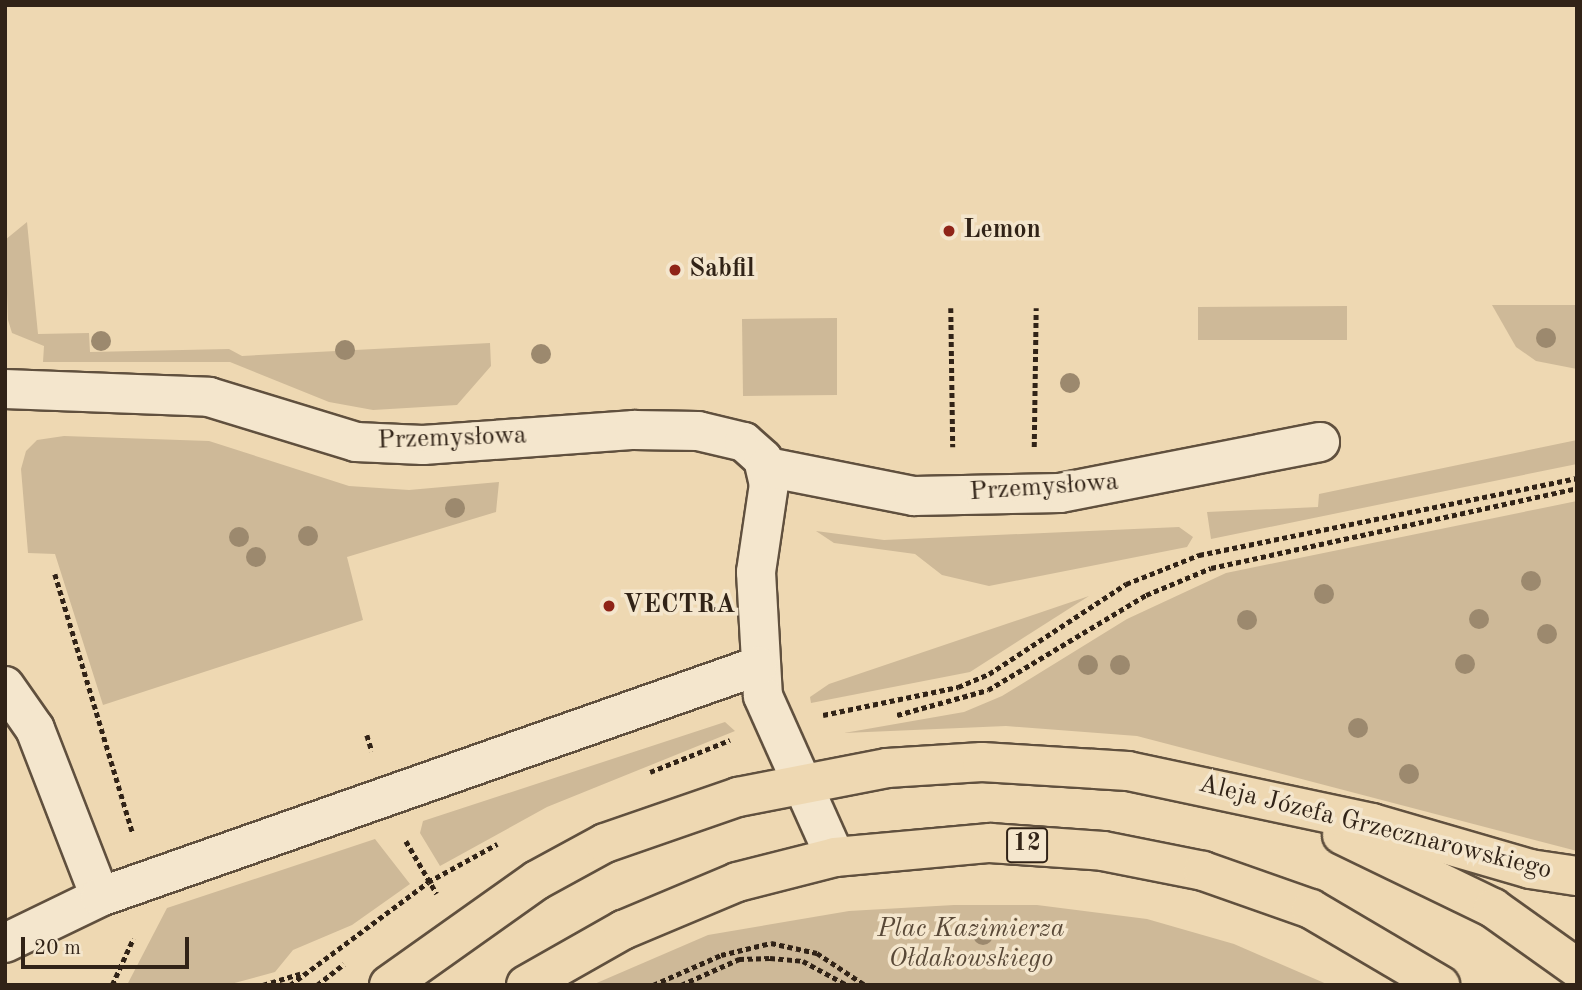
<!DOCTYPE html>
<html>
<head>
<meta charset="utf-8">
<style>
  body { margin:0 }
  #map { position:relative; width:1582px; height:990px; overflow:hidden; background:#eed8b2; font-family:"Old Standard TT",serif }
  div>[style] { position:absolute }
  .green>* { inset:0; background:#ceb998 }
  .path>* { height:4.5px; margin-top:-2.25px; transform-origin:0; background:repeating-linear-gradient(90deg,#312317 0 5px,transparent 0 8.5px) }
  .roads { filter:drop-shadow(2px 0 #60503e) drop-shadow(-2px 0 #60503e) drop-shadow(0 2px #60503e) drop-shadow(0 -2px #60503e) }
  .minor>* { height:38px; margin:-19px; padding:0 19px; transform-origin:19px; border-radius:19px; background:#f4e6cd }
  .major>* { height:38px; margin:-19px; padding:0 19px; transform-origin:19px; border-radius:19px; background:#eed8b2 }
  .trees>* { width:20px; height:20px; margin:-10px; border-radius:50%; background:#9c896e }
  .dots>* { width:19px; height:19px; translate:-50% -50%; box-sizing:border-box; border:4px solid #f4e6cd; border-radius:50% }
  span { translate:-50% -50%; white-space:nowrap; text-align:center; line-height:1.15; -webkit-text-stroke:7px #f4e6cd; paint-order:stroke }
  .shield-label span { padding:2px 5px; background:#f4e6cd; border:2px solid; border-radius:5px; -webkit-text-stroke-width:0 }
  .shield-label { font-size:24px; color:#312317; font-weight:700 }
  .poi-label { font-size:26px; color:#312317; font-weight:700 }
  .left { translate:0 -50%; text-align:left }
  .street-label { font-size:26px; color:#312317 }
  .park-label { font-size:26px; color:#584837; font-style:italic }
  .frame { position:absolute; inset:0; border:7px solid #312317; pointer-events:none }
  .scale { position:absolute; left:21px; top:937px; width:168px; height:32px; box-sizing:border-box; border:4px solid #312317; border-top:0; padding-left:9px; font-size:21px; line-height:24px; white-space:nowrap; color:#312317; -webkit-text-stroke:5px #f4e6cd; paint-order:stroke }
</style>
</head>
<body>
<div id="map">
  <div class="green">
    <i style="clip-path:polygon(27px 222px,38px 334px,89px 333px,90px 352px,229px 349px,242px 356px,490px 343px,491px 366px,457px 405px,373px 410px,329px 402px,230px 362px,43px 362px,44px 346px,12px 333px,8px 320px,5px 240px)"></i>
    <i style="clip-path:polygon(1492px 305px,1577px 305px,1577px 369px,1536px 361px,1516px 347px)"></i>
    <i style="clip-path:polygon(1347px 306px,1347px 340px,1198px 340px,1198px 307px)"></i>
    <i style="clip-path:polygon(837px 318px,837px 395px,743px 396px,742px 319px)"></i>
    <i style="clip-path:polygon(64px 436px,209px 441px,349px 486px,409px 490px,499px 482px,496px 512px,347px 557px,363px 620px,103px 705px,55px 554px,28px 553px,21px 469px,26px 451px,37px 440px)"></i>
    <i style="clip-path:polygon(1577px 440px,1577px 464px,1211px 539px,1207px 512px,1318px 507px,1319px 494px)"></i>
    <i style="clip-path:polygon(1577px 501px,1577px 851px,1137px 736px,1006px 726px,844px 733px,964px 712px,1002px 696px,1127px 619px,1226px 573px)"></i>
    <i style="clip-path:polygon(1179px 527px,1193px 537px,1187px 547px,989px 586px,942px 575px,915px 554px,834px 543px,816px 531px,884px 540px)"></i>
    <i style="clip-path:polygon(1089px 596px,970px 672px,811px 703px,810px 697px,829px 684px)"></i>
    <i style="clip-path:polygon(725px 722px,735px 731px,547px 807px,440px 866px,420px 833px,423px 821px)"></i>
    <i style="clip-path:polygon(375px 839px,410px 884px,352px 925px,293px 950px,275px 972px,227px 985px,127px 985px,167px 908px)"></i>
    <i style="clip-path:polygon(954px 905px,1037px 905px,1147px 919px,1234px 944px,1329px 985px,592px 985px,708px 935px,849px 911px)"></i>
  </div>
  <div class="path">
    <i style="left:951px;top:308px;width:139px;rotate:89.2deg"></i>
    <i style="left:1034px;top:447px;width:139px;rotate:-89.2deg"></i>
    <i style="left:55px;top:574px;width:271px;rotate:73.3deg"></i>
    <i style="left:823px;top:715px;width:138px;rotate:-11.7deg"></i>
    <i style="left:958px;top:687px;width:34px;rotate:-23deg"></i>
    <i style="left:989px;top:674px;width:164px;rotate:-33.3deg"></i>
    <i style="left:1126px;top:584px;width:79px;rotate:-21.7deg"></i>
    <i style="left:1199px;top:555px;width:386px;rotate:-11.5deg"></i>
    <i style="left:897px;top:715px;width:94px;rotate:-15.4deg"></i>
    <i style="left:988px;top:690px;width:184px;rotate:-31deg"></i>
    <i style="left:1146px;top:595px;width:70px;rotate:-22.6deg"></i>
    <i style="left:1211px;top:568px;width:375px;rotate:-12.3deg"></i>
    <i style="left:367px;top:735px;width:17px;rotate:73deg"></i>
    <i style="left:650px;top:772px;width:86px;rotate:-21.8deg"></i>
    <i style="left:406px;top:841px;width:61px;rotate:59.7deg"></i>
    <i style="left:112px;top:985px;width:51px;rotate:-65.5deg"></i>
    <i style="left:263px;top:985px;width:39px;rotate:-17deg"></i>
    <i style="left:290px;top:985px;width:172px;rotate:-36.7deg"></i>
    <i style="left:428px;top:882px;width:79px;rotate:-28.8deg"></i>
    <i style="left:317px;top:985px;width:34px;rotate:-38deg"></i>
    <i style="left:653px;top:985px;width:74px;rotate:-23.8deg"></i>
    <i style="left:721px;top:955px;width:51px;rotate:-13.5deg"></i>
    <i style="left:771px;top:943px;width:47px;rotate:12.3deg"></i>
    <i style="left:817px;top:953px;width:58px;rotate:33.7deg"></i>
    <i style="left:681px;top:985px;width:64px;rotate:-24.1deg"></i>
    <i style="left:739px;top:959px;width:31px;rotate:-2deg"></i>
    <i style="left:770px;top:958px;width:33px;rotate:5deg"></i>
    <i style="left:803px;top:961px;width:50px;rotate:28.6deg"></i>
  </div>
  <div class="roads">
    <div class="minor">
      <i style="left:5px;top:389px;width:204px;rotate:2.2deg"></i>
      <i style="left:209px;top:397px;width:154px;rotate:17deg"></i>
      <i style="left:356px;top:442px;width:67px;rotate:2.6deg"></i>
      <i style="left:423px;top:445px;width:212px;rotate:-4.1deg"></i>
      <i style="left:634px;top:430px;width:64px;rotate:0.9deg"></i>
      <i style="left:698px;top:431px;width:47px;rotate:13.4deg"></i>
      <i style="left:744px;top:442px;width:25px;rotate:42deg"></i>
      <i style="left:763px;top:459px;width:26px;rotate:77deg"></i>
      <i style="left:769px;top:484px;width:89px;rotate:98.4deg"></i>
      <i style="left:756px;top:572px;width:124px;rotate:86.8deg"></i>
      <i style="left:763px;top:696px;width:176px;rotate:65.9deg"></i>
      <i style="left:767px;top:467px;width:150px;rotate:11.2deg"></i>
      <i style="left:914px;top:496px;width:146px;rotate:-1.2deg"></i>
      <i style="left:1060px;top:493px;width:265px;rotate:-11.1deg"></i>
      <i style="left:5px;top:686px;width:52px;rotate:55.1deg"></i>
      <i style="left:35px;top:729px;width:180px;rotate:68.8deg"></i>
      <i style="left:5px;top:943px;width:106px;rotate:-25.8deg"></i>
      <i style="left:100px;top:897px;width:697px;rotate:-19.34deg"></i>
    </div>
    <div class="major">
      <i style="left:1342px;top:835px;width:168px;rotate:25.8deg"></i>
      <i style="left:1493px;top:908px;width:103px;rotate:35.5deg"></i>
      <i style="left:389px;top:985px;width:181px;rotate:-35.4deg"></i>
      <i style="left:537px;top:880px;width:77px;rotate:-28.6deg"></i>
      <i style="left:605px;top:843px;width:141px;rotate:-19.1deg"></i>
      <i style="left:738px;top:797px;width:152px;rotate:-11deg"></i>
      <i style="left:887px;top:768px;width:95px;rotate:-3.6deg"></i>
      <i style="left:982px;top:762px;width:146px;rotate:3.5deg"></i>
      <i style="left:1128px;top:771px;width:249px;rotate:12deg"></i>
      <i style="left:1372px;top:823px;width:165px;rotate:16.2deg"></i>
      <i style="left:1530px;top:869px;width:48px;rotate:8.5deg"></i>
      <i style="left:526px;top:985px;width:112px;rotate:-29.6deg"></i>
      <i style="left:623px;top:930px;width:124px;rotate:-22.8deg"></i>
      <i style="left:737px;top:882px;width:101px;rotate:-14.3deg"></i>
      <i style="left:835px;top:857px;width:156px;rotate:-5.2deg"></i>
      <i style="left:990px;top:843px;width:113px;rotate:4deg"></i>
      <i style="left:1103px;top:851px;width:102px;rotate:11.3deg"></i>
      <i style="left:1203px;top:871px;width:114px;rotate:19.4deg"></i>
      <i style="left:1311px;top:909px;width:150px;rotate:30.5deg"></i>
    </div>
  </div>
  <div class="trees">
    <i style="left:1546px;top:338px"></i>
    <i style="left:101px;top:341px"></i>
    <i style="left:345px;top:350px"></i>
    <i style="left:541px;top:354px"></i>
    <i style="left:1070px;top:383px"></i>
    <i style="left:455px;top:508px"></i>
    <i style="left:308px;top:536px"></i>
    <i style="left:239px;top:537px"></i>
    <i style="left:256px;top:557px"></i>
    <i style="left:1531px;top:581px"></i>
    <i style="left:1324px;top:594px"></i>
    <i style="left:1479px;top:619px"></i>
    <i style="left:1247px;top:620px"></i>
    <i style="left:1547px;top:634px"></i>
    <i style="left:1465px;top:664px"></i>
    <i style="left:1088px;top:665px"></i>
    <i style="left:1120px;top:665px"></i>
    <i style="left:1358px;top:728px"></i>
    <i style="left:1409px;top:774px"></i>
    <i style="left:983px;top:935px"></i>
  </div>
  <div class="dots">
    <i style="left:949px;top:231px;background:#8f2418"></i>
    <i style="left:675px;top:270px;background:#8f2418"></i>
    <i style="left:609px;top:606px;background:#8f2418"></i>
  </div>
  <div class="shield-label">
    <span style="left:1027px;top:845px">12</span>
  </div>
  <div class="poi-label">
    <span class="left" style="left:963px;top:231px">Lemon</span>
    <span class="left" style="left:689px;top:270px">Sabfil</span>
    <span class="left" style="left:623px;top:606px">VECTRA</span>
  </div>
  <div class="street-label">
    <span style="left:452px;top:439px;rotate:-2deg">Przemysłowa</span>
    <span style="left:1044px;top:488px;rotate:-4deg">Przemysłowa</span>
    <span style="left:1375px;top:828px;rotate:14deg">Aleja Józefa Grzecznarowskiego</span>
  </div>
  <div class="park-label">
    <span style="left:971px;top:945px">Plac Kazimierza<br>Ołdakowskiego</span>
  </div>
  <div class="frame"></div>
  <div class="scale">20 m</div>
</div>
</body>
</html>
